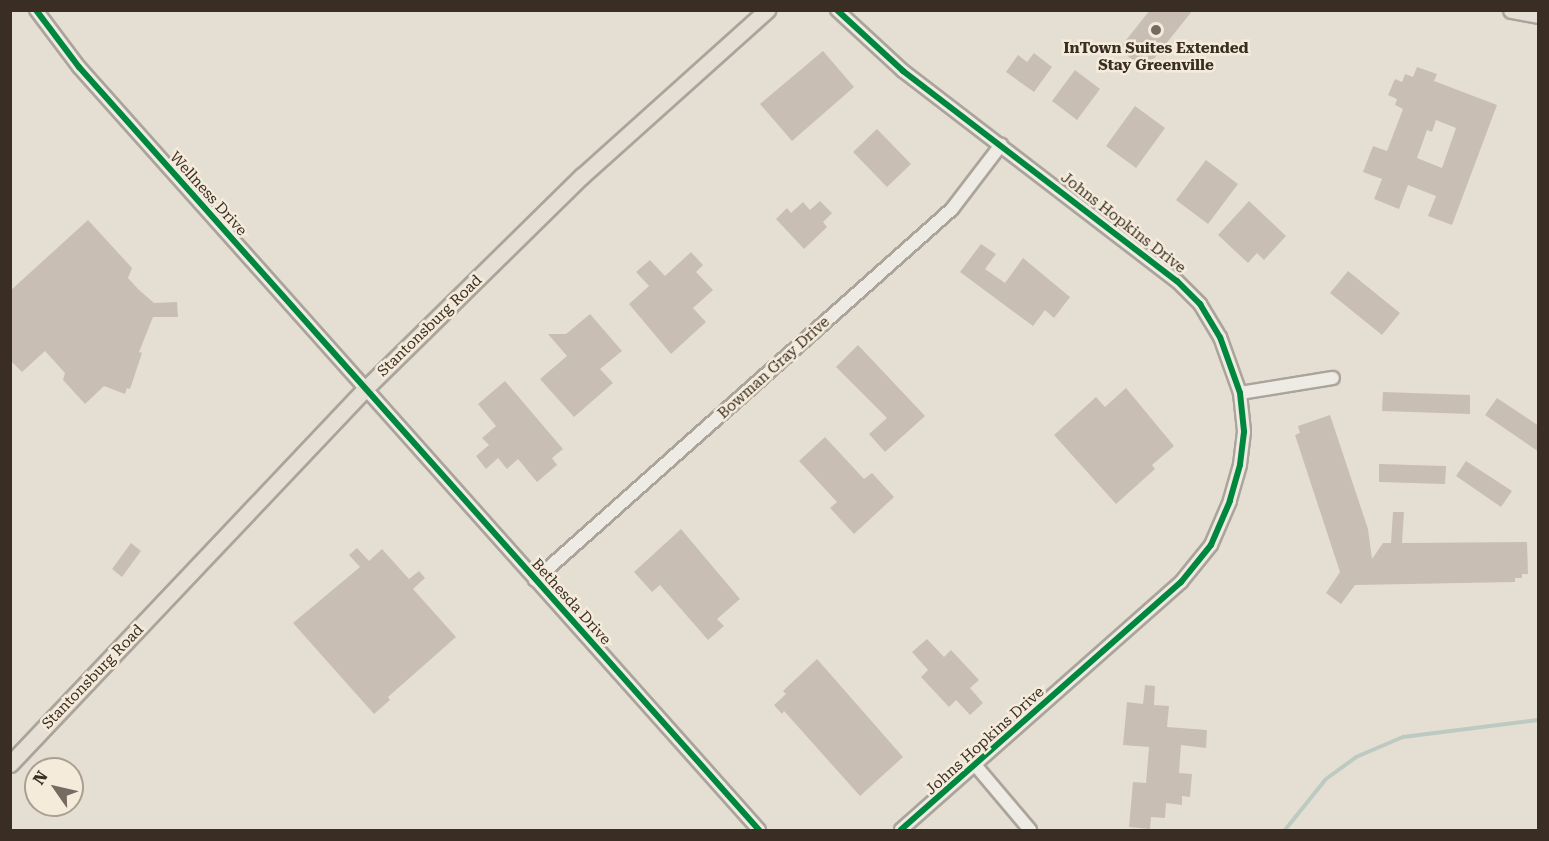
<!DOCTYPE html>
<html>
<head>
<meta charset="utf-8">
<style>
  body { margin:0 }
  #map { position:relative; width:1549px; height:841px; overflow:hidden; background:#e5dfd3; font-family:"Roboto Serif",serif }
  div>[style] { position:absolute }
  .stream>* { height:4px; margin:-2px; padding:0 2px; transform-origin:2px; border-radius:2px; background:#bdcac2 }
  .building>* { inset:0; background:#c9beb4 }
  .roads { filter:drop-shadow(2px 0 #aba49b) drop-shadow(-2px 0 #aba49b) drop-shadow(0 2px #aba49b) drop-shadow(0 -2px #aba49b) }
  .minor>* { height:12px; margin:-6px; padding:0 6px; transform-origin:6px; border-radius:6px; background:#eeeae4 }
  .major>* { height:15px; margin:-7.5px; padding:0 7.5px; transform-origin:7.5px; border-radius:7.5px; background:#e5dfd6 }
  .cycleway>* { height:6px; margin:-3px; padding:0 3px; transform-origin:3px; border-radius:3px; background:#00873e }
  .dots>* { width:16px; height:16px; translate:-50% -50%; box-sizing:border-box; border:3px solid #f4ebdb; border-radius:50% }
  span { translate:-50% -50%; white-space:nowrap; text-align:center; line-height:1.15; -webkit-text-stroke:5px #f4ebdb; paint-order:stroke }
  .poi-label { font-size:15px; color:#3a2d23; font-weight:700 }
  .street-label { font-size:15px; color:#3a2d23 }
  .frame { position:absolute; inset:0; border:12px solid #3a2d23; pointer-events:none }
  .north { position:absolute; left:24px; top:757px; width:60px; height:60px; box-sizing:border-box; background:#f4ebdb; border:2px solid #aa9f91; border-radius:50%; rotate:304deg; font-size:16px; font-weight:700; line-height:24px; text-align:center; color:#3a2d23 }
  .north::after { content:''; display:block; margin:auto; width:21px; height:27px; background:#766b61; clip-path:polygon(50% 0,100% 100%,50% 72%,0 100%) }
</style>
</head>
<body>
<div id="map">
  <div class="stream">
    <i style="left:1285px;top:830px;width:65px;rotate:-51.2deg"></i>
    <i style="left:1326px;top:779px;width:37px;rotate:-36deg"></i>
    <i style="left:1356px;top:757px;width:51px;rotate:-23.1deg"></i>
    <i style="left:1403px;top:737px;width:136px;rotate:-7.2deg"></i>
  </div>
  <div class="building">
    <i style="clip-path:polygon(1150px 10px,1193px 10px,1145px 70px,1119px 49px)"></i>
    <i style="clip-path:polygon(823px 51px,854px 87px,792px 141px,760px 104px)"></i>
    <i style="clip-path:polygon(1034px 53px,1052px 67px,1034px 92px,1006px 72px,1018px 55px,1027px 62px)"></i>
    <i style="clip-path:polygon(evenodd,1417px 67px,1437px 74px,1434px 81px,1497px 105px,1452px 225px,1428px 216px,1436px 196px,1408px 185px,1399px 209px,1374px 199px,1382px 179px,1363px 172px,1373px 146px,1387px 151px,1403px 109px,1395px 105px,1397px 99px,1388px 95px,1395px 79px,1402px 82px,1405px 74px,1413px 77px,1417px 67px,1436px 120px,1456px 128px,1442px 168px,1417px 158px,1427px 130px,1432px 132px,1436px 120px)"></i>
    <i style="clip-path:polygon(1075px 70px,1100px 89px,1077px 120px,1052px 101px)"></i>
    <i style="clip-path:polygon(1135px 106px,1165px 128px,1136px 168px,1106px 146px)"></i>
    <i style="clip-path:polygon(877px 129px,911px 164px,887px 187px,853px 152px)"></i>
    <i style="clip-path:polygon(1206px 160px,1238px 184px,1208px 224px,1176px 200px)"></i>
    <i style="clip-path:polygon(820px 201px,832px 213px,823px 222px,827px 227px,804px 249px,776px 219px,787px 208px,791px 213px,803px 202px,810px 210px)"></i>
    <i style="clip-path:polygon(1249px 201px,1286px 236px,1264px 260px,1257px 253px,1248px 263px,1218px 235px)"></i>
    <i style="clip-path:polygon(88px 220px,132px 268px,128px 278px,138px 289px,154px 303px,177px 302px,178px 317px,153px 317px,139px 352px,142px 353px,130px 389px,127px 388px,125px 394px,104px 386px,85px 404px,63px 380px,65px 373px,45px 351px,22px 372px,10px 360px,10px 291px)"></i>
    <i style="clip-path:polygon(981px 244px,996px 254px,985px 269px,1005px 283px,1023px 258px,1070px 297px,1054px 318px,1045px 310px,1033px 326px,960px 272px)"></i>
    <i style="clip-path:polygon(691px 252px,703px 265px,696px 272px,713px 290px,693px 308px,706px 322px,671px 354px,629px 304px,649px 286px,636px 272px,650px 260px,665px 276px)"></i>
    <i style="clip-path:polygon(1348px 271px,1400px 313px,1382px 335px,1330px 293px)"></i>
    <i style="clip-path:polygon(590px 314px,622px 351px,600px 369px,613px 383px,574px 417px,540px 379px,567px 356px,548px 334px,566px 334px)"></i>
    <i style="clip-path:polygon(858px 345px,925px 416px,885px 452px,869px 434px,887px 418px,836px 367px)"></i>
    <i style="clip-path:polygon(505px 381px,563px 449px,552px 458px,557px 465px,537px 482px,518px 459px,507px 469px,498px 458px,486px 469px,476px 456px,489px 445px,482px 438px,496px 426px,478px 404px)"></i>
    <i style="clip-path:polygon(1126px 388px,1174px 446px,1152px 465px,1155px 469px,1116px 504px,1054px 435px,1096px 397px,1105px 407px)"></i>
    <i style="clip-path:polygon(1383px 392px,1470px 395px,1470px 414px,1382px 411px)"></i>
    <i style="clip-path:polygon(1497px 398px,1539px 426px,1539px 452px,1485px 415px)"></i>
    <i style="clip-path:polygon(1330px 415px,1368px 529px,1372px 559px,1383px 543px,1391px 543px,1393px 512px,1404px 512px,1402px 543px,1527px 542px,1528px 574px,1522px 574px,1522px 578px,1515px 578px,1515px 582px,1355px 585px,1341px 604px,1326px 593px,1340px 572px,1295px 435px,1300px 433px,1298px 426px)"></i>
    <i style="clip-path:polygon(825px 437px,864px 479px,872px 473px,894px 497px,854px 534px,830px 508px,837px 502px,799px 461px)"></i>
    <i style="clip-path:polygon(1466px 461px,1512px 491px,1501px 507px,1456px 476px)"></i>
    <i style="clip-path:polygon(1379px 464px,1446px 466px,1445px 484px,1379px 482px)"></i>
    <i style="clip-path:polygon(681px 529px,740px 599px,717px 619px,724px 626px,708px 640px,660px 585px,652px 592px,634px 572px)"></i>
    <i style="clip-path:polygon(131px 543px,141px 551px,122px 577px,112px 569px)"></i>
    <i style="clip-path:polygon(357px 548px,369px 561px,382px 549px,409px 579px,419px 571px,425px 578px,413px 589px,456px 637px,388px 697px,390px 700px,374px 714px,293px 623px,360px 567px,349px 555px)"></i>
    <i style="clip-path:polygon(927px 639px,944px 657px,951px 650px,979px 680px,970px 688px,983px 703px,970px 715px,956px 700px,949px 707px,921px 677px,928px 670px,912px 652px)"></i>
    <i style="clip-path:polygon(817px 659px,903px 757px,860px 796px,784px 711px,782px 714px,774px 705px,786px 694px,783px 691px)"></i>
    <i style="clip-path:polygon(1145px 685px,1155px 686px,1154px 705px,1169px 706px,1167px 727px,1207px 730px,1206px 748px,1181px 745px,1179px 773px,1192px 774px,1190px 797px,1182px 796px,1182px 805px,1166px 803px,1165px 818px,1151px 817px,1150px 829px,1129px 827px,1133px 782px,1146px 783px,1149px 747px,1123px 745px,1127px 702px,1143px 704px)"></i>
  </div>
  <div class="roads">
    <div class="minor">
      <i style="left:36px;top:10px;width:71px;rotate:53deg"></i>
      <i style="left:79px;top:67px;width:1022px;rotate:48.29deg"></i>
      <i style="left:837px;top:10px;width:90px;rotate:42.7deg"></i>
      <i style="left:903px;top:71px;width:345px;rotate:37.5deg"></i>
      <i style="left:1177px;top:281px;width:33px;rotate:45deg"></i>
      <i style="left:1200px;top:304px;width:39px;rotate:59deg"></i>
      <i style="left:1220px;top:337px;width:59px;rotate:70.3deg"></i>
      <i style="left:1240px;top:393px;width:39px;rotate:84deg"></i>
      <i style="left:1244px;top:432px;width:33px;rotate:97deg"></i>
      <i style="left:1240px;top:465px;width:37px;rotate:106deg"></i>
      <i style="left:1230px;top:501px;width:48px;rotate:113.4deg"></i>
      <i style="left:1211px;top:545px;width:48px;rotate:129deg"></i>
      <i style="left:1181px;top:582px;width:374px;rotate:138.5deg"></i>
      <i style="left:1240px;top:393px;width:94px;rotate:-9.2deg"></i>
      <i style="left:535px;top:580px;width:558px;rotate:-41.66deg"></i>
      <i style="left:952px;top:209px;width:81px;rotate:-52.6deg"></i>
      <i style="left:976px;top:766px;width:84px;rotate:49.8deg"></i>
    </div>
    <div class="major">
      <i style="left:1511px;top:10px;width:27px;rotate:10deg"></i>
      <i style="left:10px;top:764px;width:516px;rotate:-46.57deg"></i>
      <i style="left:365px;top:389px;width:304px;rotate:-44.5deg"></i>
      <i style="left:582px;top:176px;width:249px;rotate:-41.9deg"></i>
    </div>
  </div>
  <div class="cycleway">
    <i style="left:36px;top:10px;width:71px;rotate:53deg"></i>
    <i style="left:79px;top:67px;width:1022px;rotate:48.29deg"></i>
    <i style="left:837px;top:10px;width:90px;rotate:42.7deg"></i>
    <i style="left:903px;top:71px;width:345px;rotate:37.5deg"></i>
    <i style="left:1177px;top:281px;width:33px;rotate:45deg"></i>
    <i style="left:1200px;top:304px;width:39px;rotate:59deg"></i>
    <i style="left:1220px;top:337px;width:59px;rotate:70.3deg"></i>
    <i style="left:1240px;top:393px;width:39px;rotate:84deg"></i>
    <i style="left:1244px;top:432px;width:33px;rotate:97deg"></i>
    <i style="left:1240px;top:465px;width:37px;rotate:106deg"></i>
    <i style="left:1230px;top:501px;width:48px;rotate:113.4deg"></i>
    <i style="left:1211px;top:545px;width:48px;rotate:129deg"></i>
    <i style="left:1181px;top:582px;width:374px;rotate:138.5deg"></i>
  </div>
  <div class="dots">
    <i style="left:1156px;top:30px;background:#766b61"></i>
  </div>
  <div class="poi-label">
    <span style="left:1156px;top:57px">InTown Suites Extended<br>Stay Greenville</span>
  </div>
  <div class="street-label">
    <span style="left:208px;top:194px;rotate:48deg">Wellness Drive</span>
    <span style="left:1123px;top:223px;rotate:38deg">Johns Hopkins Drive</span>
    <span style="left:430px;top:326px;rotate:-44deg">Stantonsburg Road</span>
    <span style="left:774px;top:368px;rotate:-42deg">Bowman Gray Drive</span>
    <span style="left:571px;top:602px;rotate:48deg">Bethesda Drive</span>
    <span style="left:93px;top:677px;rotate:-46deg">Stantonsburg Road</span>
    <span style="left:985px;top:741px;rotate:-42deg">Johns Hopkins Drive</span>
  </div>
  <div class="frame"></div>
  <div class="north">N</div>
</div>
</body>
</html>
